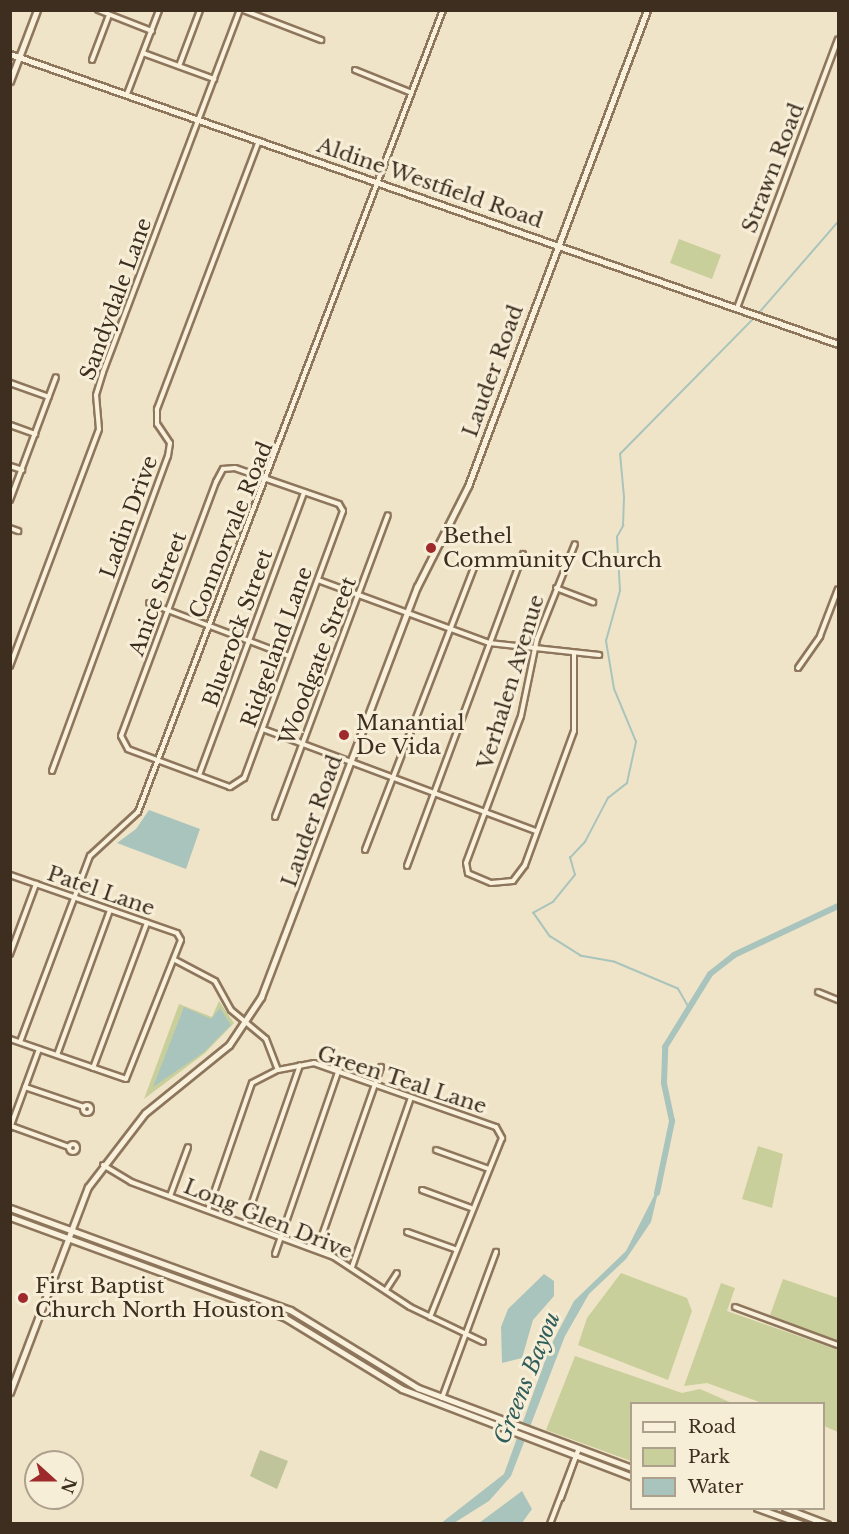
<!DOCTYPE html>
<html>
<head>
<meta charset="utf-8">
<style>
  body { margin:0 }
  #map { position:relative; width:849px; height:1534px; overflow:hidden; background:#f0e4c8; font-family:"Libre Baskerville",serif }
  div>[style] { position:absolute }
  .green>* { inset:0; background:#c9cf9b }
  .cemetery>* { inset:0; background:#bfc49a }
  .water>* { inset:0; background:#a9c4bc }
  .stream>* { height:1.5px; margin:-0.75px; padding:0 0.75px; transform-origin:0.75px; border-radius:0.75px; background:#a9c4bc }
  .river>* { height:6px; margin:-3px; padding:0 3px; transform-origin:3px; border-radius:3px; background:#a9c4bc }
  .roads { filter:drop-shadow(2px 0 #8d765c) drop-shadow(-2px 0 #8d765c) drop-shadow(0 2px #8d765c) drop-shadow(0 -2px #8d765c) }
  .street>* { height:4px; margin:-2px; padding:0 2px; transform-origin:2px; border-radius:2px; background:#faf1dc }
  .street>.ring { margin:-2px; padding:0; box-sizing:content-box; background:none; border:4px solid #faf1dc; border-radius:50% }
  .secondary>* { height:5px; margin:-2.5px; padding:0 2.5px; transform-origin:2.5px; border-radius:2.5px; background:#faf1dc }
  .dots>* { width:16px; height:16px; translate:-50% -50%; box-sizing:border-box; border:3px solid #f7eed8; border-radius:50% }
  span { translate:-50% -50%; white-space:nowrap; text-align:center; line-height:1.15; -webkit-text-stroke:6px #f7eed8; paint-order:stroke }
  .street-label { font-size:21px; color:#3d2e20 }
  .poi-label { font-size:21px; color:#3d2e20 }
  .left { translate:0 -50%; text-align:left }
  .water-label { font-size:22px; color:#2f5d5a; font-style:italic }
  .frame { position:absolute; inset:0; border:12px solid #3d2e20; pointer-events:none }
  .legend { position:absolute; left:630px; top:1402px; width:195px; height:108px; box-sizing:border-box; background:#f7eed8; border:2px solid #ada18e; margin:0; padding:8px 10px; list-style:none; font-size:18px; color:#3d2e20 }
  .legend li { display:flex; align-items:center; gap:12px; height:30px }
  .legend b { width:30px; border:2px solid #ada18e }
  .north { position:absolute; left:24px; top:1450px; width:60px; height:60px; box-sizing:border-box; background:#f7eed8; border:2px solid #ada18e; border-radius:50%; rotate:111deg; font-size:16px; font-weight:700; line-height:24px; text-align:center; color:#3d2e20 }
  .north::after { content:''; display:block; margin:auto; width:21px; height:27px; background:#9e2a2b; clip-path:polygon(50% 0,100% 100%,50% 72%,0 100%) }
</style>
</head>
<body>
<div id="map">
  <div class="green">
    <i style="clip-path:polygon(679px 239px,721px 255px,712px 279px,670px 263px)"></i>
    <i style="clip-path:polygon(219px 1001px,234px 1023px,205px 1053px,144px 1099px,179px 1004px,212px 1017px)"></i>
    <i style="clip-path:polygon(758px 1146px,783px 1154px,772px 1208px,742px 1199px)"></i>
    <i style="clip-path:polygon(621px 1273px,687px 1298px,692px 1311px,668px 1380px,578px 1345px,587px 1318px)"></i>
    <i style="clip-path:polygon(783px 1279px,838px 1298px,838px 1342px,770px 1315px)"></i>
    <i style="clip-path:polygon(721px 1283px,735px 1288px,727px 1311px,838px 1350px,838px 1432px,824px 1426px,824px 1404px,762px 1403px,707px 1383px,684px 1386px)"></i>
    <i style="clip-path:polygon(575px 1356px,682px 1393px,700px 1389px,732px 1403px,632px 1404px,631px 1461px,546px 1430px)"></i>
  </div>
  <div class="cemetery">
    <i style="clip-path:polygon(260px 1450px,288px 1461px,277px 1489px,250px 1476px)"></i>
  </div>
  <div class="water">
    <i style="clip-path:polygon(149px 810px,200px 829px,186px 869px,117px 843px,136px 829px)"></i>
    <i style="clip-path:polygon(184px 1007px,211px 1019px,220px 1008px,231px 1025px,204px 1052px,153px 1087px)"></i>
    <i style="clip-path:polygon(660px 1184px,651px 1222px,626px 1259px,589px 1294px,565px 1336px,511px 1476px,489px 1501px,454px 1523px,440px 1524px,504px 1474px,550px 1347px,574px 1301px,626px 1251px)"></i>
    <i style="clip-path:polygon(544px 1274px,554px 1281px,554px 1296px,533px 1320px,522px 1358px,502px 1363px,501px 1327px,508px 1309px)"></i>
    <i style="clip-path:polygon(522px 1491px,532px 1509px,522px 1523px,479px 1523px)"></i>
  </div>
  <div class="stream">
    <i style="left:758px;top:314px;width:122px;rotate:-49deg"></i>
    <i style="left:689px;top:1008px;width:22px;rotate:-120deg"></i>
    <i style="left:678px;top:989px;width:69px;rotate:-157.1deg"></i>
    <i style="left:614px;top:962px;width:34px;rotate:-170deg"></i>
    <i style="left:581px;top:956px;width:36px;rotate:-148deg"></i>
    <i style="left:550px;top:937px;width:29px;rotate:-125deg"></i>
    <i style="left:533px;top:913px;width:23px;rotate:-29deg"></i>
    <i style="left:553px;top:902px;width:35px;rotate:-51deg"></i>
    <i style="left:575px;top:875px;width:18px;rotate:-106deg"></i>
    <i style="left:570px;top:858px;width:22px;rotate:-47deg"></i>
    <i style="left:585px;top:842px;width:50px;rotate:-62.4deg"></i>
    <i style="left:608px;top:798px;width:24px;rotate:-38deg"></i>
    <i style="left:627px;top:783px;width:42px;rotate:-77.6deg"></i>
    <i style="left:636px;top:742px;width:57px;rotate:-112.5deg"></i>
    <i style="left:614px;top:689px;width:49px;rotate:-99.5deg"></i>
    <i style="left:606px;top:641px;width:52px;rotate:-74.4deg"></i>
    <i style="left:620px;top:591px;width:54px;rotate:-93.2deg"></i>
    <i style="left:617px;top:537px;width:13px;rotate:-61deg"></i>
    <i style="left:623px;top:526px;width:29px;rotate:-88deg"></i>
    <i style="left:624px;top:497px;width:43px;rotate:-95.3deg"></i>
    <i style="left:620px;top:454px;width:192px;rotate:-45.4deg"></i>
  </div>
  <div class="river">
    <i style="left:657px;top:1193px;width:74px;rotate:-78.2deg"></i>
    <i style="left:672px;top:1121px;width:39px;rotate:-102deg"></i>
    <i style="left:664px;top:1083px;width:36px;rotate:-88deg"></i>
    <i style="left:665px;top:1047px;width:86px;rotate:-58.3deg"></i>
    <i style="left:710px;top:974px;width:31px;rotate:-38deg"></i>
    <i style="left:734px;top:955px;width:115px;rotate:-25.2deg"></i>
  </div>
  <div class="roads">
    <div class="street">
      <i style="left:98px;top:10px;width:58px;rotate:21.3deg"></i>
      <i style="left:243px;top:10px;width:84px;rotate:21deg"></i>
      <i style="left:143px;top:53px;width:76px;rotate:20.1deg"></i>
      <i style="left:92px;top:60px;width:48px;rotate:-69.3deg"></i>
      <i style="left:179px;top:66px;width:60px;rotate:-69.4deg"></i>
      <i style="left:355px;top:70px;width:61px;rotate:22deg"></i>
      <i style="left:127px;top:94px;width:90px;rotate:-69.1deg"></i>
      <i style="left:737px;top:308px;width:287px;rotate:-69.4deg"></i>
      <i style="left:10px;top:383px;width:41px;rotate:19.7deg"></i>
      <i style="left:10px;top:425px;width:27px;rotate:20deg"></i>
      <i style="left:10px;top:466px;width:13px;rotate:18deg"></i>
      <i style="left:235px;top:468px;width:110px;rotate:19.1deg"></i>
      <i style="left:339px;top:504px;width:8px;rotate:60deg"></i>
      <i style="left:343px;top:511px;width:285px;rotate:110.3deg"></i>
      <i style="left:244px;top:778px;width:17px;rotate:147deg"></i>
      <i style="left:230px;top:787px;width:109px;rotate:-159.6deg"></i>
      <i style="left:128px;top:749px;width:15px;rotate:-118deg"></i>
      <i style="left:121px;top:736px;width:271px;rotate:-69.5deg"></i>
      <i style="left:216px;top:482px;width:15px;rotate:-62deg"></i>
      <i style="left:223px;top:469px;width:12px;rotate:-5deg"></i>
      <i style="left:10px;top:500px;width:131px;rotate:-69.5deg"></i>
      <i style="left:10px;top:528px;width:9px;rotate:21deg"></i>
      <i style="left:318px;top:580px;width:182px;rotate:20.2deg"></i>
      <i style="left:489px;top:643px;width:111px;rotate:6.2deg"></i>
      <i style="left:556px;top:588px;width:40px;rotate:21deg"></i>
      <i style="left:149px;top:603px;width:150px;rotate:20.7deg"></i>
      <i style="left:574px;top:653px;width:78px;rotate:90deg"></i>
      <i style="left:574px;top:731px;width:143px;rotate:110.1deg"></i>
      <i style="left:525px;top:865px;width:20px;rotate:127deg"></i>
      <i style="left:513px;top:881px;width:22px;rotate:175deg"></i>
      <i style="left:491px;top:883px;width:25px;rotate:-157deg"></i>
      <i style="left:468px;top:873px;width:10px;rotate:-101deg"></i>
      <i style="left:466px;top:863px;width:157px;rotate:-69.5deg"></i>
      <i style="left:521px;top:716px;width:79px;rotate:-78.3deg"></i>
      <i style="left:537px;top:639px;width:102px;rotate:-68.2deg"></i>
      <i style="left:10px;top:666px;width:253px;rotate:-69.4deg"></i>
      <i style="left:99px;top:429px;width:34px;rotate:-95deg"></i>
      <i style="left:96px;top:395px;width:24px;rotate:-73deg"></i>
      <i style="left:103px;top:372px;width:387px;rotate:-69.3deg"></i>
      <i style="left:798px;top:668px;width:39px;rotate:-55deg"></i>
      <i style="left:820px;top:636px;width:50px;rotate:-69deg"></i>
      <i style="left:263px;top:729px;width:291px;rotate:20.5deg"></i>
      <i style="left:52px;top:771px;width:336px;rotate:-69.8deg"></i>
      <i style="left:168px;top:456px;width:13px;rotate:-81deg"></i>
      <i style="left:170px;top:443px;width:23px;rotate:-124deg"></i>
      <i style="left:157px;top:424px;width:15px;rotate:-90deg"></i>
      <i style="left:157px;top:409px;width:287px;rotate:-69.2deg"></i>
      <i style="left:199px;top:775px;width:302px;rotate:-69.6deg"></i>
      <i style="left:275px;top:817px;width:322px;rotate:-69.5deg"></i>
      <i style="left:365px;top:850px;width:312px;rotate:-68.9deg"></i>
      <i style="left:407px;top:866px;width:333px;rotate:-69.6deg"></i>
      <i style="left:10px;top:875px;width:177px;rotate:19.2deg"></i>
      <i style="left:177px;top:933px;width:8px;rotate:60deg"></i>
      <i style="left:181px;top:940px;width:149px;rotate:111.6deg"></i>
      <i style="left:126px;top:1079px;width:123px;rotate:-161deg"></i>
      <i style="left:10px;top:954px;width:75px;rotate:-69.6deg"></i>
      <i style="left:175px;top:960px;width:45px;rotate:27.7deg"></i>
      <i style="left:215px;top:981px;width:33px;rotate:61deg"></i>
      <i style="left:231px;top:1010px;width:45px;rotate:39.6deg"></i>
      <i style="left:266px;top:1039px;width:33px;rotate:69deg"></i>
      <i style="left:818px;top:992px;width:22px;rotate:22deg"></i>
      <i style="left:20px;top:1042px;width:199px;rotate:-69.4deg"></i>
      <i style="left:90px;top:856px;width:65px;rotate:-42.5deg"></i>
      <i style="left:138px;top:812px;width:858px;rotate:-69.18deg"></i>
      <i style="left:57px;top:1055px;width:154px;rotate:-69.9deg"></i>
      <i style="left:93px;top:1068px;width:155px;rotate:-69.6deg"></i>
      <i style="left:25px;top:1087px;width:62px;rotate:18.7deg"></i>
      <i class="ring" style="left:83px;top:1105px;width:4px;height:4px"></i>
      <i style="left:11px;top:1126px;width:62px;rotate:19.9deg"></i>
      <i style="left:10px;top:1128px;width:84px;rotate:-69.8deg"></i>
      <i class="ring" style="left:69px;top:1144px;width:4px;height:4px"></i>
      <i style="left:436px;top:1150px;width:56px;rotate:19.7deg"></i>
      <i style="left:103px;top:1165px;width:33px;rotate:31deg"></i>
      <i style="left:131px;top:1182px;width:216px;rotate:20.3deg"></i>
      <i style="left:334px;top:1257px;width:91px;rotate:33.3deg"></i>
      <i style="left:410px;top:1307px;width:81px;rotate:25.6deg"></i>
      <i style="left:422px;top:1190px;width:52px;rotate:20.2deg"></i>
      <i style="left:170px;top:1196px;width:52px;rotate:-69.8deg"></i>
      <i style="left:208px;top:1210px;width:134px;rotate:-70.9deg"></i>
      <i style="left:252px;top:1083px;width:29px;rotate:-27deg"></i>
      <i style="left:278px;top:1070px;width:37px;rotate:-11deg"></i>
      <i style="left:314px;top:1063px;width:193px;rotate:19.4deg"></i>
      <i style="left:496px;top:1127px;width:13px;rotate:61deg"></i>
      <i style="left:502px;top:1138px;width:193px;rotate:111.9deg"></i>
      <i style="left:245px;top:1223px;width:167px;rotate:-70.8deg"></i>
      <i style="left:407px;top:1232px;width:51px;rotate:19.5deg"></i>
      <i style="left:317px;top:1250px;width:194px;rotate:-70.7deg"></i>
      <i style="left:275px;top:1254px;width:193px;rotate:-70.9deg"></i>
      <i style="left:352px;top:1267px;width:179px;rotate:-70.8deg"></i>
      <i style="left:386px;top:1290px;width:20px;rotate:-57deg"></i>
      <i style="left:735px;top:1307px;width:110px;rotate:20.3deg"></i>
      <i style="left:442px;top:1398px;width:156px;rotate:-69.7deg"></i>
      <i style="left:561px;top:1498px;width:53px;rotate:-70.2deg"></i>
      <i style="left:550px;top:1524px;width:81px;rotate:-69.1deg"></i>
    </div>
    <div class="secondary">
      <i style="left:10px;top:54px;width:877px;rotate:19.3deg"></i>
      <i style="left:10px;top:81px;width:76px;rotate:-69.2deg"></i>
      <i style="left:10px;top:1208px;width:298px;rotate:20deg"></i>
      <i style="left:290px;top:1310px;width:150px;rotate:31.4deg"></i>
      <i style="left:418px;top:1388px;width:228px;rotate:20.5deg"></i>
      <i style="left:10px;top:1217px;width:292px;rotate:20.1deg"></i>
      <i style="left:284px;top:1317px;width:138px;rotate:31.4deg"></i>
      <i style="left:402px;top:1389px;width:246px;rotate:20.9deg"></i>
      <i style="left:10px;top:1392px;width:219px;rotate:-69.2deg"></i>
      <i style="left:88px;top:1187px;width:93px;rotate:-52.4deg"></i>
      <i style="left:145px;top:1113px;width:108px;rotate:-39deg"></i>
      <i style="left:229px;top:1045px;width:58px;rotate:-56.3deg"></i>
      <i style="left:261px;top:997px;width:439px;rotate:-69.2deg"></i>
      <i style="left:417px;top:587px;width:113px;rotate:-63.2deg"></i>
      <i style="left:468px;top:486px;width:509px;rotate:-69.39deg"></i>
      <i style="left:757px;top:1508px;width:48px;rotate:19.6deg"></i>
      <i style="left:785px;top:1508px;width:45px;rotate:20.9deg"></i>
    </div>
  </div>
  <div class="dots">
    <i style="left:431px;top:548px;background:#9e2a2b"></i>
    <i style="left:344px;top:735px;background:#9e2a2b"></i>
    <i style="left:23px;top:1298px;background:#9e2a2b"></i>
  </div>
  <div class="street-label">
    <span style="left:773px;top:168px;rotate:-69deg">Strawn Road</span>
    <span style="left:430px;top:183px;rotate:19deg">Aldine Westfield Road</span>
    <span style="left:116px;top:299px;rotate:-70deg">Sandydale Lane</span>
    <span style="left:493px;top:371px;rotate:-70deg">Lauder Road</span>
    <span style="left:129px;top:517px;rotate:-70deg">Ladin Drive</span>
    <span style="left:231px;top:530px;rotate:-68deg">Connorvale Road</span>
    <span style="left:158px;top:594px;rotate:-70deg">Anice Street</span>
    <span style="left:238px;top:628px;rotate:-70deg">Bluerock Street</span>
    <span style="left:277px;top:647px;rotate:-70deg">Ridgeland Lane</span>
    <span style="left:318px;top:661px;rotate:-69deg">Woodgate Street</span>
    <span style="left:511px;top:682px;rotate:-73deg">Verhalen Avenue</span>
    <span style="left:312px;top:821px;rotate:-70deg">Lauder Road</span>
    <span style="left:101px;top:891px;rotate:19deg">Patel Lane</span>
    <span style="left:402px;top:1080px;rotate:18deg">Green Teal Lane</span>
    <span style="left:268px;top:1219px;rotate:22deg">Long Glen Drive</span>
  </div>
  <div class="poi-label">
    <span class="left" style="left:443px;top:548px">Bethel<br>Community Church</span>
    <span class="left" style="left:356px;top:735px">Manantial<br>De Vida</span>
    <span class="left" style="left:35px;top:1298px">First Baptist<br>Church North Houston</span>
  </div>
  <div class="water-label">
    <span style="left:527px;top:1378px;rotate:-68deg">Greens Bayou</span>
  </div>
  <div class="frame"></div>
  <ul class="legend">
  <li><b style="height:8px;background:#faf1dc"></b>Road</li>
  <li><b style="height:16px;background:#c9cf9b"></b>Park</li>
  <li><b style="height:16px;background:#a9c4bc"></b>Water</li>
  </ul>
  <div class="north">N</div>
</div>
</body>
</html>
